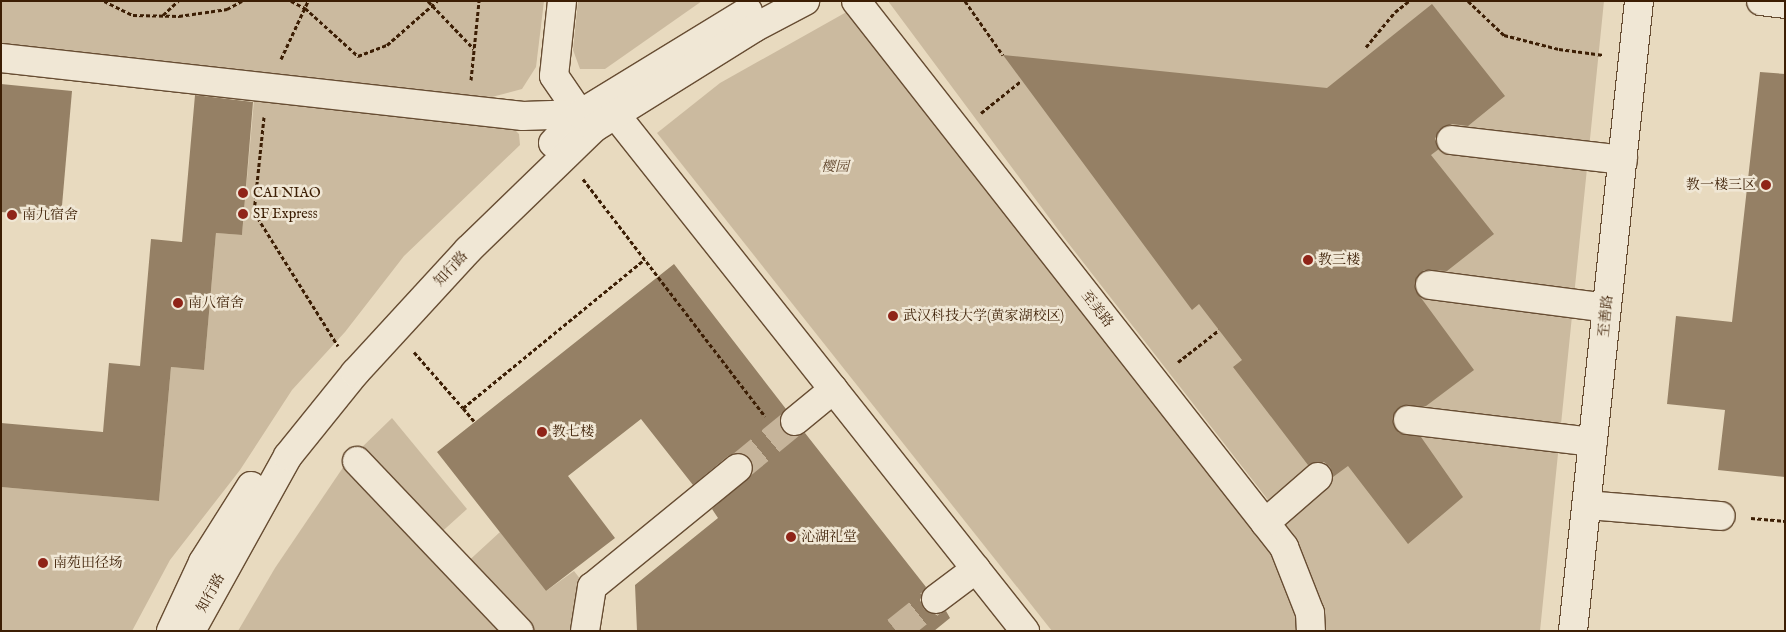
<!DOCTYPE html>
<html>
<head>
<meta charset="utf-8">
<style>
  body { margin:0 }
  #map { position:relative; width:1786px; height:632px; overflow:hidden; background:#e8dabf; font-family:"IM FELL English","Noto Serif SC",serif }
  div>[style] { position:absolute }
  .green>* { inset:0; background:#cbba9f }
  .building>* { inset:0; background:#958065 }
  .minor-tunnel>* { height:28px; margin-top:-14px; transform-origin:0; background:repeating-linear-gradient(90deg,#c6b49a 0 28px,transparent 0 42px) }
  .path>* { height:3px; margin-top:-1.5px; transform-origin:0; background:repeating-linear-gradient(90deg,#3c1e04 0 4px,transparent 0 6.5px) }
  .roads { filter:drop-shadow(1px 0 #674d33) drop-shadow(-1px 0 #674d33) drop-shadow(0 1px #674d33) drop-shadow(0 -1px #674d33) }
  .minor>* { height:28px; margin:-14px; padding:0 14px; transform-origin:14px; border-radius:14px; background:#f0e7d5 }
  .dots>* { width:14px; height:14px; translate:-50% -50%; box-sizing:border-box; border:2px solid #f0e7d5; border-radius:50% }
  span { translate:-50% -50%; white-space:nowrap; text-align:center; line-height:1.15; -webkit-text-stroke:5px #f0e7d5; paint-order:stroke }
  .park-label { font-size:14px; color:#60452b; font-style:italic }
  .poi-label { font-size:14px; color:#3c1e04 }
  .right { translate:-100% -50%; text-align:right }
  .left { translate:0 -50%; text-align:left }
  .street-label { font-size:14px; color:#3c1e04 }
  .frame { position:absolute; inset:0; border:2px solid #3c1e04; pointer-events:none }
</style>
</head>
<body>
<div id="map">
  <div class="green">
    <i style="clip-path:polygon(1px 1px,544px 1px,536px 67px,522px 89px,488px 98px,1px 44px)"></i>
    <i style="clip-path:polygon(578px 1px,702px 1px,605px 69px,580px 69px,573px 50px)"></i>
    <i style="clip-path:polygon(888px 1px,1604px 1px,1540px 631px,1324px 631px,1322px 610px,1298px 543px,1265px 496px,1065px 239px)"></i>
    <i style="clip-path:polygon(859px 5px,1284px 547px,1311px 631px,1052px 631px,657px 133px,720px 83px)"></i>
    <i style="clip-path:polygon(254px 100px,512px 127px,519px 134px,520px 145px,404px 256px,345px 332px,292px 390px,240px 470px,170px 560px,132px 631px,1px 631px,1px 487px,159px 501px,171px 367px,204px 370px,216px 233px,242px 235px)"></i>
    <i style="clip-path:polygon(392px 418px,467px 509px,436px 537px,356px 453px)"></i>
    <i style="clip-path:polygon(344px 466px,502px 631px,238px 631px,275px 568px)"></i>
    <i style="clip-path:polygon(500px 532px,546px 591px,574px 571px,588px 589px,581px 631px,525px 631px,463px 566px)"></i>
  </div>
  <div class="building">
    <i style="clip-path:polygon(1432px 4px,1505px 96px,1468px 126px,1452px 124px,1439px 130px,1435px 139px,1439px 149px,1431px 155px,1494px 234px,1447px 271px,1424px 270px,1415px 283px,1416px 291px,1474px 370px,1426px 406px,1402px 406px,1393px 418px,1399px 433px,1421px 437px,1463px 497px,1408px 544px,1348px 466px,1333px 477px,1330px 467px,1324px 462px,1308px 465px,1233px 367px,1242px 360px,1199px 304px,1192px 310px,1003px 55px,1327px 88px)"></i>
    <i style="clip-path:polygon(1760px 72px,1785px 74px,1785px 477px,1718px 470px,1725px 410px,1667px 404px,1676px 316px,1732px 322px)"></i>
    <i style="clip-path:polygon(1px 84px,72px 91px,61px 217px,1px 212px)"></i>
    <i style="clip-path:polygon(195px 95px,253px 102px,242px 235px,216px 233px,204px 370px,171px 367px,159px 501px,1px 487px,1px 423px,103px 432px,109px 363px,140px 366px,151px 239px,182px 242px)"></i>
    <i style="clip-path:polygon(674px 264px,786px 409px,780px 416px,783px 430px,790px 436px,805px 433px,926px 587px,920px 600px,924px 609px,937px 615px,946px 611px,950px 618px,934px 631px,637px 631px,635px 585px,718px 518px,712px 509px,752px 474px,753px 465px,743px 453px,728px 456px,693px 485px,641px 419px,568px 476px,615px 538px,546px 591px,437px 452px)"></i>
  </div>
  <div class="minor-tunnel">
    <i style="left:738px;top:468px;width:74px;rotate:-39.5deg"></i>
    <i style="left:896px;top:631px;width:51px;rotate:-38.7deg"></i>
  </div>
  <div class="path">
    <i style="left:104px;top:1px;width:32px;rotate:26deg"></i>
    <i style="left:133px;top:15px;width:46px;rotate:1.2deg"></i>
    <i style="left:179px;top:16px;width:49px;rotate:-8.3deg"></i>
    <i style="left:227px;top:9px;width:17px;rotate:-28deg"></i>
    <i style="left:291px;top:1px;width:16px;rotate:27deg"></i>
    <i style="left:305px;top:8px;width:72px;rotate:42.2deg"></i>
    <i style="left:358px;top:56px;width:31px;rotate:-21deg"></i>
    <i style="left:387px;top:45px;width:67px;rotate:-41.3deg"></i>
    <i style="left:428px;top:1px;width:66px;rotate:46.2deg"></i>
    <i style="left:965px;top:1px;width:66px;rotate:54.9deg"></i>
    <i style="left:1468px;top:1px;width:50px;rotate:43.4deg"></i>
    <i style="left:1504px;top:35px;width:57px;rotate:14.3deg"></i>
    <i style="left:1559px;top:49px;width:45px;rotate:7.6deg"></i>
    <i style="left:163px;top:15px;width:21px;rotate:-43deg"></i>
    <i style="left:1366px;top:47px;width:45px;rotate:-50.4deg"></i>
    <i style="left:1395px;top:12px;width:18px;rotate:-38deg"></i>
    <i style="left:281px;top:59px;width:64px;rotate:-65deg"></i>
    <i style="left:471px;top:80px;width:79px;rotate:-84.2deg"></i>
    <i style="left:981px;top:113px;width:51px;rotate:-38.7deg"></i>
    <i style="left:264px;top:117px;width:96px;rotate:96deg"></i>
    <i style="left:254px;top:212px;width:158px;rotate:57.9deg"></i>
    <i style="left:583px;top:179px;width:299px;rotate:52.5deg"></i>
    <i style="left:414px;top:352px;width:74px;rotate:48.8deg"></i>
    <i style="left:1178px;top:362px;width:52px;rotate:-38deg"></i>
    <i style="left:474px;top:421px;width:17px;rotate:-130deg"></i>
    <i style="left:463px;top:408px;width:235px;rotate:-39.3deg"></i>
    <i style="left:1751px;top:518px;width:34px;rotate:5deg"></i>
  </div>
  <div class="roads">
    <div class="minor">
      <i style="left:562px;top:1px;width:75px;rotate:96.1deg"></i>
      <i style="left:554px;top:76px;width:46px;rotate:55.6deg"></i>
      <i style="left:580px;top:114px;width:35px"></i>
      <i style="left:615px;top:114px;width:660px;rotate:51.58deg"></i>
      <i style="left:856px;top:1px;width:694px;rotate:51.91deg"></i>
      <i style="left:1284px;top:547px;width:71px;rotate:68.5deg"></i>
      <i style="left:1310px;top:613px;width:18px;rotate:87deg"></i>
      <i style="left:1761px;top:1px;width:24px;rotate:7deg"></i>
      <i style="left:1px;top:58px;width:525px;rotate:6.34deg"></i>
      <i style="left:523px;top:116px;width:57px;rotate:-2deg"></i>
      <i style="left:1451px;top:140px;width:173px;rotate:6.6deg"></i>
      <i style="left:553px;top:143px;width:40px;rotate:-47deg"></i>
      <i style="left:580px;top:114px;width:197px;rotate:-31.5deg"></i>
      <i style="left:1430px;top:285px;width:178px;rotate:7.4deg"></i>
      <i style="left:1408px;top:420px;width:186px;rotate:6.8deg"></i>
      <i style="left:795px;top:421px;width:50px;rotate:-39.4deg"></i>
      <i style="left:357px;top:461px;width:235px;rotate:46.4deg"></i>
      <i style="left:1587px;top:505px;width:134px;rotate:4.7deg"></i>
      <i style="left:1265px;top:523px;width:70px;rotate:-41deg"></i>
      <i style="left:936px;top:599px;width:50px;rotate:-36.9deg"></i>
      <i style="left:171px;top:631px;width:76px;rotate:-65.1deg"></i>
      <i style="left:203px;top:562px;width:90px;rotate:-57.7deg"></i>
      <i style="left:191px;top:631px;width:200px;rotate:-61deg"></i>
      <i style="left:288px;top:456px;width:107px;rotate:-51.1deg"></i>
      <i style="left:355px;top:373px;width:167px;rotate:-47.4deg"></i>
      <i style="left:468px;top:250px;width:175px;rotate:-44.1deg"></i>
      <i style="left:594px;top:128px;width:189px;rotate:-32deg"></i>
      <i style="left:754px;top:28px;width:58px;rotate:-27.9deg"></i>
      <i style="left:585px;top:631px;width:45px;rotate:-81deg"></i>
      <i style="left:592px;top:587px;width:188px;rotate:-39.2deg"></i>
      <i style="left:1573px;top:631px;width:633px;rotate:-84.02deg"></i>
    </div>
  </div>
  <div class="dots">
    <i style="left:1766px;top:185px;background:#8f2418"></i>
    <i style="left:243px;top:193px;background:#8f2418"></i>
    <i style="left:243px;top:214px;background:#8f2418"></i>
    <i style="left:12px;top:215px;background:#8f2418"></i>
    <i style="left:1308px;top:260px;background:#8f2418"></i>
    <i style="left:178px;top:303px;background:#8f2418"></i>
    <i style="left:893px;top:316px;background:#8f2418"></i>
    <i style="left:542px;top:432px;background:#8f2418"></i>
    <i style="left:791px;top:537px;background:#8f2418"></i>
    <i style="left:43px;top:563px;background:#8f2418"></i>
  </div>
  <div class="park-label">
    <span style="left:835px;top:167px">樱园</span>
  </div>
  <div class="poi-label">
    <span class="right" style="left:1756px;top:185px">教一楼三区</span>
    <span class="left" style="left:253px;top:193px">CAI NIAO</span>
    <span class="left" style="left:253px;top:214px">SF Express</span>
    <span class="left" style="left:22px;top:215px">南九宿舍</span>
    <span class="left" style="left:1318px;top:260px">教三楼</span>
    <span class="left" style="left:188px;top:303px">南八宿舍</span>
    <span class="left" style="left:903px;top:316px">武汉科技大学(黄家湖校区)</span>
    <span class="left" style="left:552px;top:432px">教七楼</span>
    <span class="left" style="left:801px;top:537px">沁湖礼堂</span>
    <span class="left" style="left:53px;top:563px">南苑田径场</span>
  </div>
  <div class="street-label">
    <span style="left:451px;top:269px;rotate:-47deg">知行路</span>
    <span style="left:1097px;top:309px;rotate:52deg">至美路</span>
    <span style="left:1606px;top:316px;rotate:-84deg">至善路</span>
    <span style="left:211px;top:593px;rotate:-61deg">知行路</span>
  </div>
  <div class="frame"></div>
</div>
</body>
</html>
